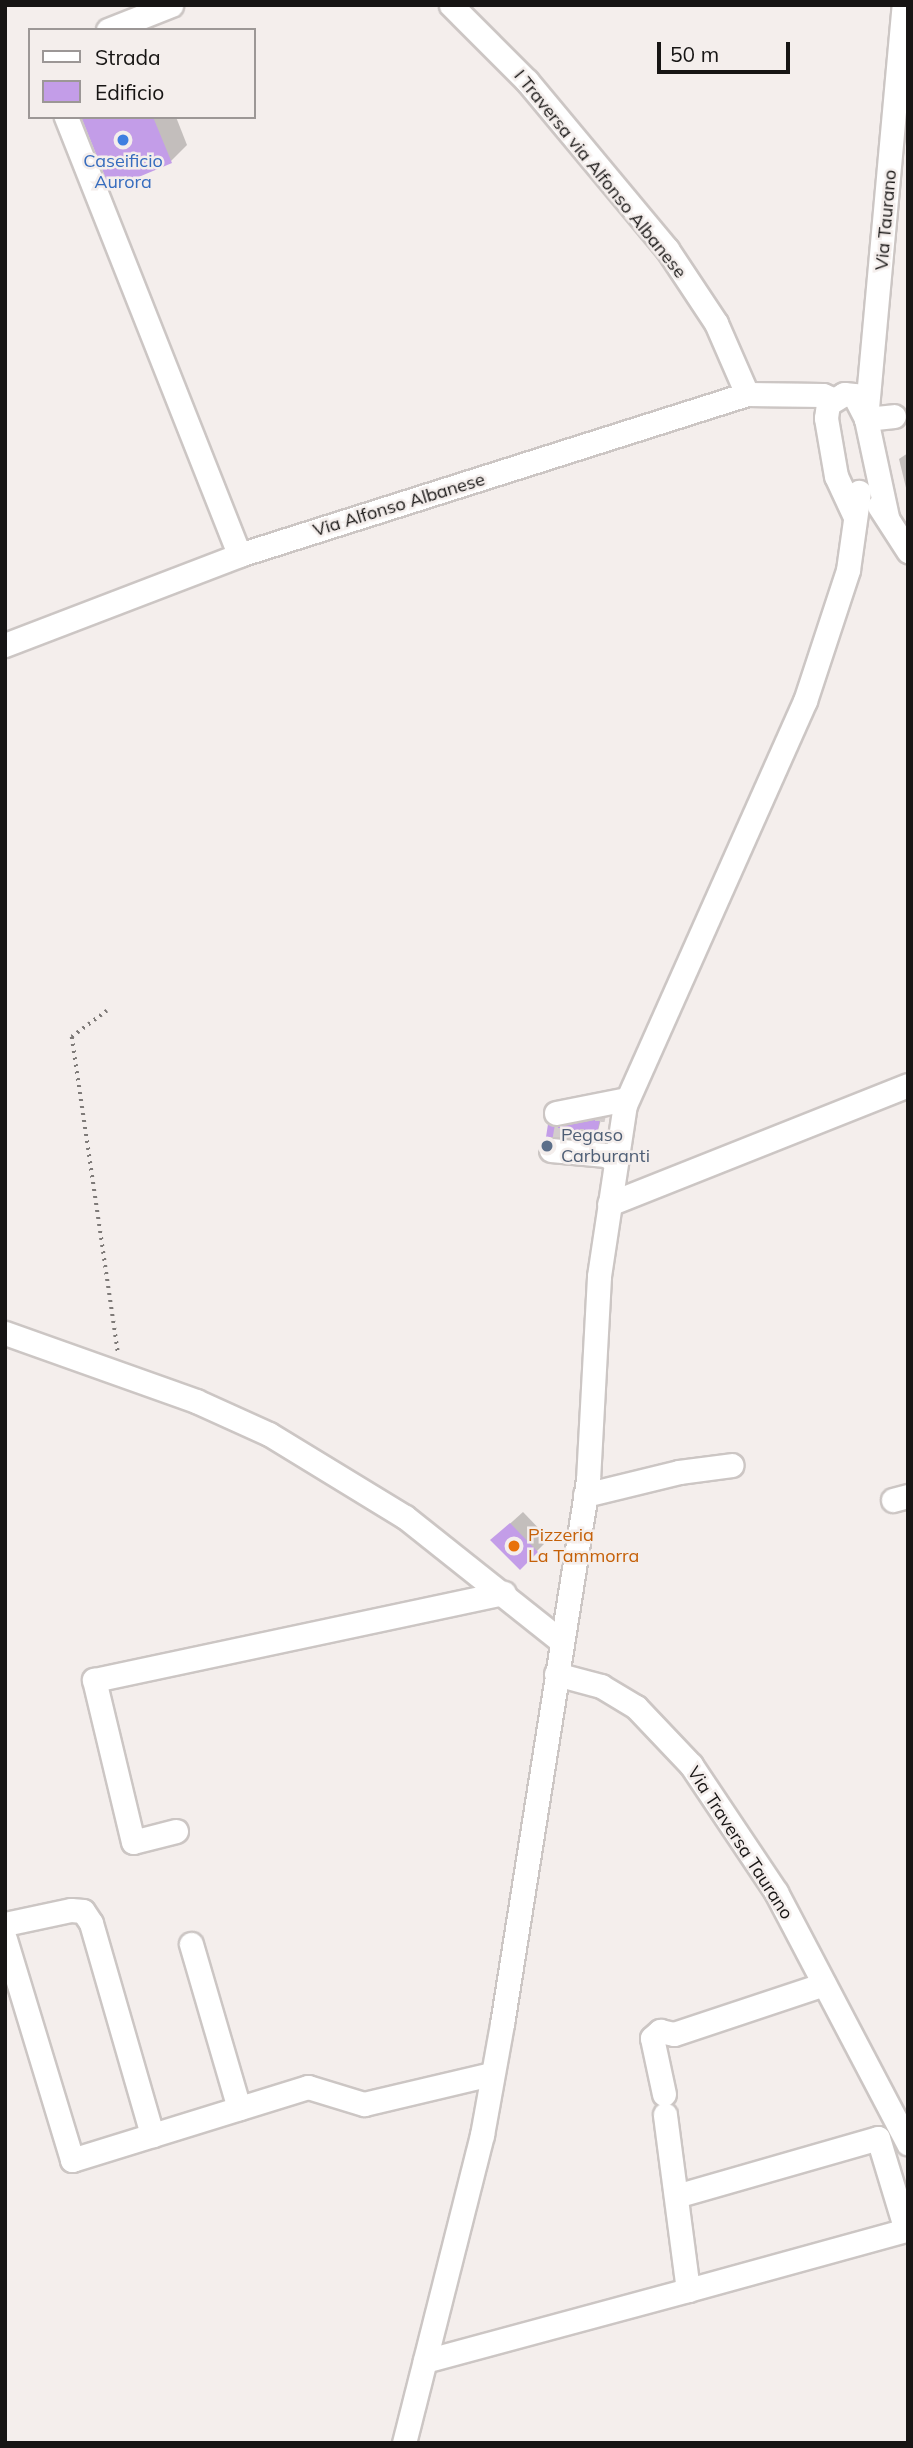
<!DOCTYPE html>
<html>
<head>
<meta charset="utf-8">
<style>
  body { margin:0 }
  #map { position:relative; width:913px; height:2448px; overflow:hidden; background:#f4eeec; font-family:Mulish,sans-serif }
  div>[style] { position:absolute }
  .shadow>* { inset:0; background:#0003 }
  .building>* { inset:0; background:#c39de8 }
  .minor-tunnel>* { height:23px; margin-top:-11.5px; transform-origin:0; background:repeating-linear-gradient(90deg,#d3cdcc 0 23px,transparent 0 34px) }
  .path>* { height:3.5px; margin-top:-1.75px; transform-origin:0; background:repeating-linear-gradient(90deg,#7e7a78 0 2px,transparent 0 7px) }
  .roads { filter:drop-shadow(2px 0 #ccc6c4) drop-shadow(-2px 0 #ccc6c4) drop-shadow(0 2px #ccc6c4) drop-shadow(0 -2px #ccc6c4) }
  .minor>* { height:23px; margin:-11.5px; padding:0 11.5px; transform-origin:11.5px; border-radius:11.5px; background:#fff }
  .dots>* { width:19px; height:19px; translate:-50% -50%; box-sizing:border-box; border:4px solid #f4eeec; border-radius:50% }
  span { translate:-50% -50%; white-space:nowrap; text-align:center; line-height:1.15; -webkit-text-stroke:5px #f4eeec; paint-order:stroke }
  .shop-label { font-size:18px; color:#366cbe }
  .street-label { font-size:18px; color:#171514 }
  .service-label { font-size:18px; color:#4e5e75 }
  .left { translate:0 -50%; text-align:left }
  .food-label { font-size:18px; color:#c56008 }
  .frame { position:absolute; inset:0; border:7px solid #171514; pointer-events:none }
  .legend { position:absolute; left:28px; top:28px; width:228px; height:91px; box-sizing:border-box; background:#f4eeec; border:2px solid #9c9796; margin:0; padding:9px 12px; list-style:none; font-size:21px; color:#171514 }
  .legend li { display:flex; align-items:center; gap:14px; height:35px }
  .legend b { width:35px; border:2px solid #9c9796 }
  .scale { position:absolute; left:657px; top:42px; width:133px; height:32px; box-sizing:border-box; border:4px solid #171514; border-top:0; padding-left:9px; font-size:21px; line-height:24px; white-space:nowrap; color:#171514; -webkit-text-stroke:5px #f4eeec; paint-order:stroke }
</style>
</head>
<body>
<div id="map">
  <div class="shadow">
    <i style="clip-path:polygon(83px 117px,176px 117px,187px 145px,171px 161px)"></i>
    <i style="clip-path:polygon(908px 453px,908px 496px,899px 459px)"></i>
    <i style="clip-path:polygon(602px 1116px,596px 1138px,551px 1123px,563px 1124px)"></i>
    <i style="clip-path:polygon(523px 1512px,549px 1539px,520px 1568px,504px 1529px)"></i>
  </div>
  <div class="building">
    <i style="clip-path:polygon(81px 117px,153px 117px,172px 163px,110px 189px)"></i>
    <i style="clip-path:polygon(600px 1119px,596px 1139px,546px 1137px,548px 1124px,559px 1127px)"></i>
    <i style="clip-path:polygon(510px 1523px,538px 1552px,520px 1570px,490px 1540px)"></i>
  </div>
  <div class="minor-tunnel">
    <i style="left:562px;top:1151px;width:42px;rotate:-80.3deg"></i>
    <i style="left:587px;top:1153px;width:49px;rotate:-79.4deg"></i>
  </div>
  <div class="path">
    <i style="left:107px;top:1011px;width:44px;rotate:143.4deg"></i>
    <i style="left:72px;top:1037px;width:319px;rotate:81.7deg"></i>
  </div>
  <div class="roads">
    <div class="minor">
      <i style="left:451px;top:5px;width:107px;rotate:45deg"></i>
      <i style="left:527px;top:81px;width:219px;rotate:50.2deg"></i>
      <i style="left:667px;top:249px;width:89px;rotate:56.5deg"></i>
      <i style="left:716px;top:323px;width:77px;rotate:66.4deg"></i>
      <i style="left:108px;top:30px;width:68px;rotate:-21.6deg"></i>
      <i style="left:66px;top:117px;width:471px;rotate:68.4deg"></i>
      <i style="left:866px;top:419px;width:416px;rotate:-84.8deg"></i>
      <i style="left:866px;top:419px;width:28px;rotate:-6deg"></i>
      <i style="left:879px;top:506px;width:54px;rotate:57.2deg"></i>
      <i style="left:855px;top:517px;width:45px;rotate:-114.9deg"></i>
      <i style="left:836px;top:476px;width:59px;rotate:-99.8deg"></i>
      <i style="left:826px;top:418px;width:14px;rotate:-82deg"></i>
      <i style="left:828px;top:404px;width:19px;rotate:-32deg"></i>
      <i style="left:844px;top:394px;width:10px;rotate:6deg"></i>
      <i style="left:854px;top:395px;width:27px;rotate:63deg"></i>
      <i style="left:866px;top:419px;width:100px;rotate:77.9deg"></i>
      <i style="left:5px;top:645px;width:251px;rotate:-21deg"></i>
      <i style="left:239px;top:555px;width:533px;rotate:-17.58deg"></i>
      <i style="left:747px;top:394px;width:76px;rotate:0.8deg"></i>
      <i style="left:823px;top:395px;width:10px;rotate:24deg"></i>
      <i style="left:556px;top:1113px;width:72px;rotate:-11.2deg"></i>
      <i style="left:551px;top:1150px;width:55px;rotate:5.2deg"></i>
      <i style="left:606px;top:1155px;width:11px;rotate:34deg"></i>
      <i style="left:609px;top:1204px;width:322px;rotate:-21.7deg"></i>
      <i style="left:5px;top:1333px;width:203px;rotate:19.6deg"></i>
      <i style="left:196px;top:1401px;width:80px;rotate:24.3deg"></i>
      <i style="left:269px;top:1434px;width:159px;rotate:31.4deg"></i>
      <i style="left:405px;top:1517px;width:199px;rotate:38.5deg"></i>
      <i style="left:585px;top:1495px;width:97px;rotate:-13.7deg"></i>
      <i style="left:679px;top:1472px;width:53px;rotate:-7.5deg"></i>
      <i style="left:893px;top:1500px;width:16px;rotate:-15deg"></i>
      <i style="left:556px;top:1674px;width:47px;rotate:14.9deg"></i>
      <i style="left:601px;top:1686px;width:41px;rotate:31deg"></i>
      <i style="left:636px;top:1707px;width:80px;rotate:46.5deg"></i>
      <i style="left:691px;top:1765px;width:153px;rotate:56.2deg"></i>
      <i style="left:776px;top:1892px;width:284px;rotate:62.3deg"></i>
      <i style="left:176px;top:1831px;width:44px;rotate:165.7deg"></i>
      <i style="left:133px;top:1842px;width:167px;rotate:-103.5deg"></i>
      <i style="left:94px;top:1680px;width:419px;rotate:-12deg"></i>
      <i style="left:5px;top:1924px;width:67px;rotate:-12deg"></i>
      <i style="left:71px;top:1910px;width:12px;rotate:5deg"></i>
      <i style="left:83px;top:1911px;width:14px;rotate:56deg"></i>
      <i style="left:91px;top:1923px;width:221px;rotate:73.9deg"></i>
      <i style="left:5px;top:1939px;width:231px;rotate:73.1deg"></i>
      <i style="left:72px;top:2160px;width:247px;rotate:-17.2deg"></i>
      <i style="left:308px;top:2087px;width:59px;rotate:16.9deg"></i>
      <i style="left:364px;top:2104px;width:130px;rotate:-13.3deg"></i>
      <i style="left:191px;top:1944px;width:171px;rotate:73.7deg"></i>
      <i style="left:664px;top:2094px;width:57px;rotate:-102.1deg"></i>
      <i style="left:652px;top:2038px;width:11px;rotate:-41deg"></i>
      <i style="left:660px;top:2031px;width:14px;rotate:12deg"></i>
      <i style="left:674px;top:2034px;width:158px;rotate:-18.4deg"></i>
      <i style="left:676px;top:2196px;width:210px;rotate:-16deg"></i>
      <i style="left:878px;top:2138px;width:96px;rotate:73.1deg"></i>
      <i style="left:906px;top:2230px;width:226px;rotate:164.6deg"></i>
      <i style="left:425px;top:2361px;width:272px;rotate:-15.1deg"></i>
      <i style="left:688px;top:2290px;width:177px;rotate:-97.5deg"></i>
      <i style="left:404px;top:2443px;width:318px;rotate:-75.8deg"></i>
      <i style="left:482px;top:2135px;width:113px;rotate:-79.8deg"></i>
      <i style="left:502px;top:2024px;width:551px;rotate:-81.02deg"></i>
      <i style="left:588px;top:1480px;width:204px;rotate:-86.9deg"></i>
      <i style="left:599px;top:1276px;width:173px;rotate:-81.4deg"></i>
      <i style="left:625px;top:1105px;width:442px;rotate:-66deg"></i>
      <i style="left:805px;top:701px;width:138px;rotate:-71.8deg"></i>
      <i style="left:848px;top:570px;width:79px;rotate:-82deg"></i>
    </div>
  </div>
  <div class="dots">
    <i style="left:123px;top:140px;background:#3f7fe0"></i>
    <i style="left:547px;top:1146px;background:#5c6f8a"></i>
    <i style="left:514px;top:1546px;background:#e8710a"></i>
  </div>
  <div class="shop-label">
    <span style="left:123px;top:172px">Caseificio<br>Aurora</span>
  </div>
  <div class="street-label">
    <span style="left:600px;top:174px;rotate:51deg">I Traversa via Alfonso Albanese</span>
    <span style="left:886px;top:220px;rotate:-85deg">Via Taurano</span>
    <span style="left:399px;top:505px;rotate:-17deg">Via Alfonso Albanese</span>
    <span style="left:740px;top:1843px;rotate:57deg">Via Traversa Taurano</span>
  </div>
  <div class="service-label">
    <span class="left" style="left:561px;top:1146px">Pegaso<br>Carburanti</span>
  </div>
  <div class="food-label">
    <span class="left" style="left:528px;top:1546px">Pizzeria<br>La Tammorra</span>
  </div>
  <div class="frame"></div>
  <ul class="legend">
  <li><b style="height:9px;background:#fff"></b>Strada</li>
  <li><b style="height:19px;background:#c39de8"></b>Edificio</li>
  </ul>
  <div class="scale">50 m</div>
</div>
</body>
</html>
